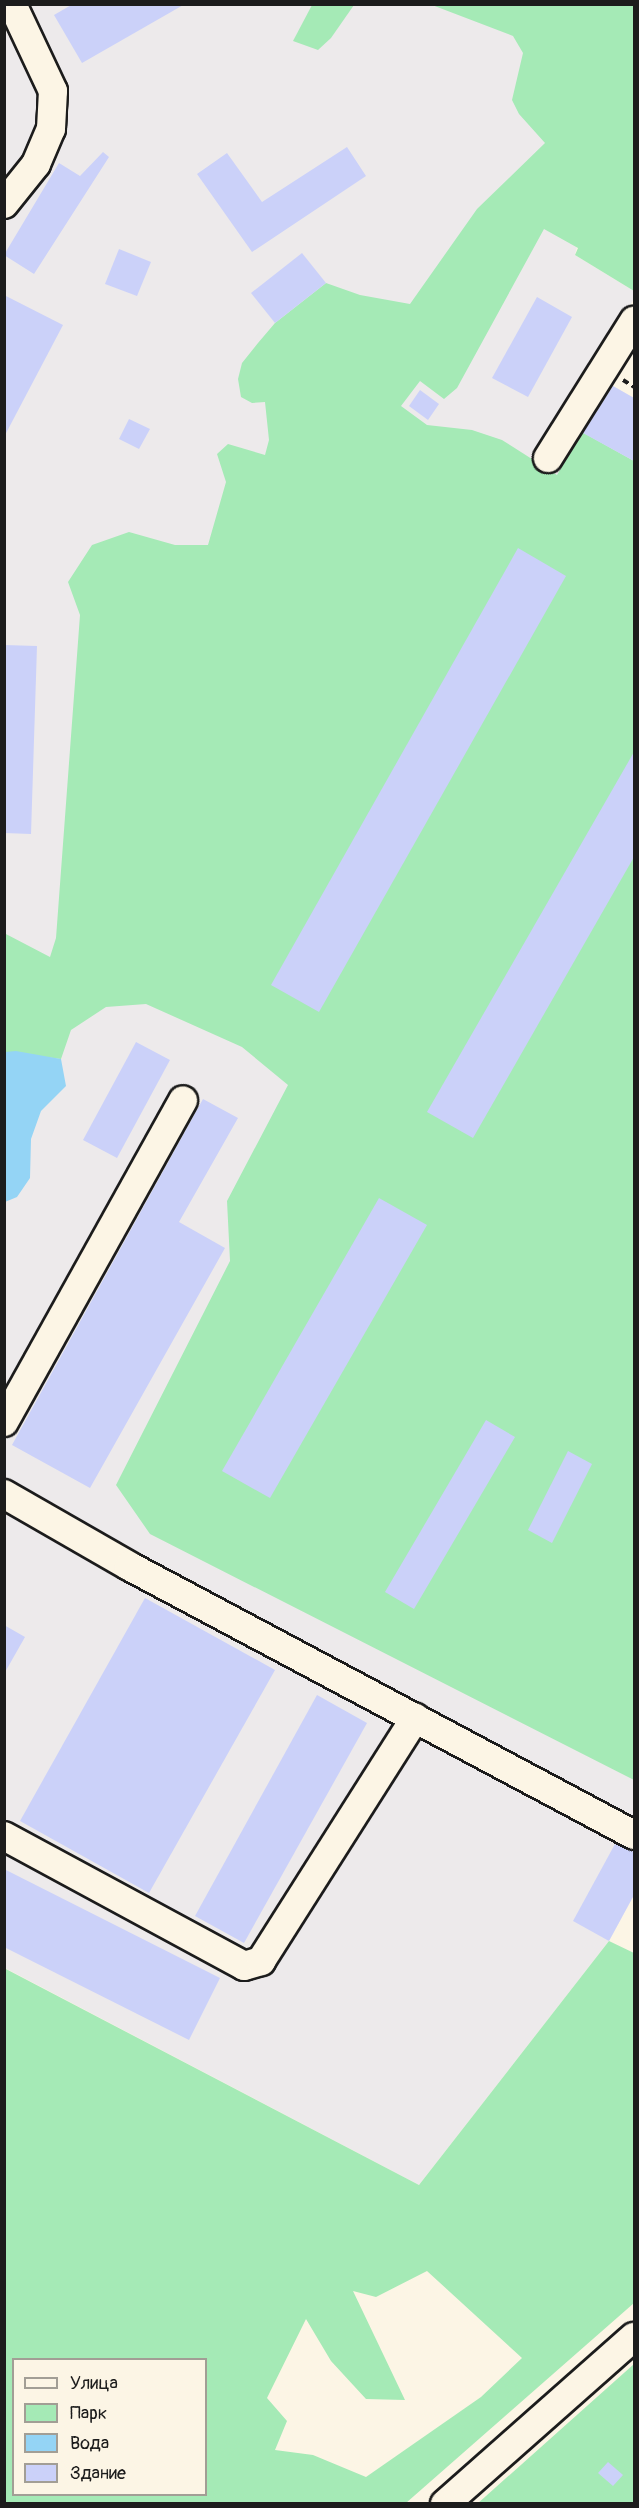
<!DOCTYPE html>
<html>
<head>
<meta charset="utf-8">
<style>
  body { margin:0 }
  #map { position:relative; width:639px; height:2508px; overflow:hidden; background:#fcf5e5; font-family:Pangolin,sans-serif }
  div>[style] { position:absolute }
  .built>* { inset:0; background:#edeaeb }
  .green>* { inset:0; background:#a5eab6 }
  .water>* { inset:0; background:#94d4f5 }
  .building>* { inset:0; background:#cbd1f9 }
  .path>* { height:4px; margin-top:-2px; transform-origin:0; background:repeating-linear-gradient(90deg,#1c1c1c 0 6px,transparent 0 10.5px) }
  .roads { filter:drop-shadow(2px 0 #1c1c1c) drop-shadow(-2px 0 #1c1c1c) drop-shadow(0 2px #1c1c1c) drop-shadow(0 -2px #1c1c1c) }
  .minor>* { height:28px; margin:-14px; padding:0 14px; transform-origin:14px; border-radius:14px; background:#fcf5e5 }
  span { translate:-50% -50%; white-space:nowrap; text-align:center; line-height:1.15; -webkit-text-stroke:5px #fcf5e5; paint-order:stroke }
  .frame { position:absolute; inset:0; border:6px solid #1c1c1c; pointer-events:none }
  .legend { position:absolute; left:12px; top:2358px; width:195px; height:138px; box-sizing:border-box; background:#fcf5e5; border:2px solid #a29e95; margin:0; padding:8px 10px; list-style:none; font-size:18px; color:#1c1c1c }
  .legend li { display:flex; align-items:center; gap:12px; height:30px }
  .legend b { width:30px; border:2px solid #a29e95 }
</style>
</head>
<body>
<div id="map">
  <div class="built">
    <i style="clip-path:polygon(4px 5px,634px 5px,575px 255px,634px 291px,634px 299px,587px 371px,634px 398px,634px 1895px,609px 1941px,419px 2185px,5px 1968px)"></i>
  </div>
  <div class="green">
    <i style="clip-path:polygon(312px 5px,354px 5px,331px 38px,318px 50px,293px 41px)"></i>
    <i style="clip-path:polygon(432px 5px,634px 5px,634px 291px,575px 255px,578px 248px,544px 229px,457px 388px,444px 399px,420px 381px,401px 406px,427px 425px,472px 430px,502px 440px,557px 475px,582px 432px,634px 461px,634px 1780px,150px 1534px,116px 1485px,230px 1261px,227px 1201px,288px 1085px,242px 1047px,146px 1004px,106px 1007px,71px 1030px,61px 1059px,5px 1052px,4px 933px,50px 957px,56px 938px,80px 615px,68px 582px,92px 545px,129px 532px,175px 545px,208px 545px,226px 482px,217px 454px,228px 444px,265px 455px,269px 440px,265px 402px,252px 403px,241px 397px,238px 379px,242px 363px,258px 343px,275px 323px,326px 283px,360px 295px,410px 304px,477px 209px,545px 143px,519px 114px,512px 100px,523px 53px,513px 36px)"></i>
    <i style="clip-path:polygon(evenodd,609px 1941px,634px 1953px,634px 2303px,406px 2503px,5px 2503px,4px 1968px,419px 2185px,609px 1941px,427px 2271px,522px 2358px,481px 2397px,366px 2477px,313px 2455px,275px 2450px,287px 2421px,267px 2398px,306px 2319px,331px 2361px,366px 2399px,405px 2400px,353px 2291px,376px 2297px,427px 2271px,609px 1941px,14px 2360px,206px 2360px,206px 2494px,14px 2494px,14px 2360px)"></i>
    <i style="clip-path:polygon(634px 2364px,634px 2503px,477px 2504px,486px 2496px)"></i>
  </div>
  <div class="water">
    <i style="clip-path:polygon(16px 1051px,61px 1059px,66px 1086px,41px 1111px,31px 1139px,30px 1178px,17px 1197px,5px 1202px,5px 1052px)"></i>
  </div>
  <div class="building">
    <i style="clip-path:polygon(73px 4px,185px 4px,82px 63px,54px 15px)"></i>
    <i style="clip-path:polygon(347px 147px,366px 176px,252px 252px,197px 174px,227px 153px,262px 202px)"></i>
    <i style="clip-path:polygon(103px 152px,109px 157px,34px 274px,4px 255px,59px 163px,80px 176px)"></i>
    <i style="clip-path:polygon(119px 249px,151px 262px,137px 296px,105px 284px)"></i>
    <i style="clip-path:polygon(302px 253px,326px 283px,275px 323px,251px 293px)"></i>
    <i style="clip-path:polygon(4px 295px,63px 325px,4px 437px)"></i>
    <i style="clip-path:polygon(537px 297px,572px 317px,528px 397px,492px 378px)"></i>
    <i style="clip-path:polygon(613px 386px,634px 398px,634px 461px,583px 433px)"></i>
    <i style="clip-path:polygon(420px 390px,439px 404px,428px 420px,409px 406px)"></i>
    <i style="clip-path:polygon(129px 419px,150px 429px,139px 449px,119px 439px)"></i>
    <i style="clip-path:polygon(518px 548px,566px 576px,319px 1012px,271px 985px)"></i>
    <i style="clip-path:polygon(4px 645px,37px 646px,31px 834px,4px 833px)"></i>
    <i style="clip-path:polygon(634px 752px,634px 857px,473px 1138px,427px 1112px)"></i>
    <i style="clip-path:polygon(136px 1042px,170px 1060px,117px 1158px,83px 1140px)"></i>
    <i style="clip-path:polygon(203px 1099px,238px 1118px,179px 1222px,225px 1248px,90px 1488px,12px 1445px)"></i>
    <i style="clip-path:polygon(379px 1198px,427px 1225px,270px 1498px,222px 1471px)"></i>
    <i style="clip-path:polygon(486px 1420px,515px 1437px,414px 1609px,385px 1592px)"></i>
    <i style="clip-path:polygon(568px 1451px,592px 1464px,552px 1543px,528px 1530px)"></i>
    <i style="clip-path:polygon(145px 1598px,275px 1670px,149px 1893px,20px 1821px)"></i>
    <i style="clip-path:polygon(4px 1625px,25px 1637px,4px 1674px)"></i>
    <i style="clip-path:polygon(317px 1695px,367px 1723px,244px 1943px,195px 1916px)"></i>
    <i style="clip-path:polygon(615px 1844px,634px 1852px,634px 1895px,609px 1941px,573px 1921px)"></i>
    <i style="clip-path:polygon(4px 1869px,220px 1978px,189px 2040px,4px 1947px)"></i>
    <i style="clip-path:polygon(608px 2462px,623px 2475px,613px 2486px,598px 2473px)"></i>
  </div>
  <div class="path">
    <i style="left:623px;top:380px;width:13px;rotate:32deg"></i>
  </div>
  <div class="roads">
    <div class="minor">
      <i style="left:4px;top:204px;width:51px;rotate:-51.3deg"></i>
      <i style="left:36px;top:164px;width:38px;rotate:-67deg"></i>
      <i style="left:51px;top:129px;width:38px;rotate:-87deg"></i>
      <i style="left:53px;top:91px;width:96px;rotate:-115.2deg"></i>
      <i style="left:548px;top:458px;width:162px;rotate:-57.9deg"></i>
      <i style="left:4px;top:1422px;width:368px;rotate:-60.9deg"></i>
      <i style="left:4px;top:1494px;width:144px;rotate:29.9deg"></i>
      <i style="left:129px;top:1566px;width:572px;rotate:28.04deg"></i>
      <i style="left:4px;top:1836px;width:273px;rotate:28.4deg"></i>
      <i style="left:244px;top:1966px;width:18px;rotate:-16deg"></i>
      <i style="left:261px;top:1961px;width:288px;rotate:-57.6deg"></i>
      <i style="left:445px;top:2504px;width:252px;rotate:-41.5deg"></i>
    </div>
  </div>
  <div class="frame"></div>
  <ul class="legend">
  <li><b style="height:8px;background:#fcf5e5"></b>Улица</li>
  <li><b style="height:16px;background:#a5eab6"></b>Парк</li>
  <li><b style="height:16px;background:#94d4f5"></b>Вода</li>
  <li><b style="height:16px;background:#cbd1f9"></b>Здание</li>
  </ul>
</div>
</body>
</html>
